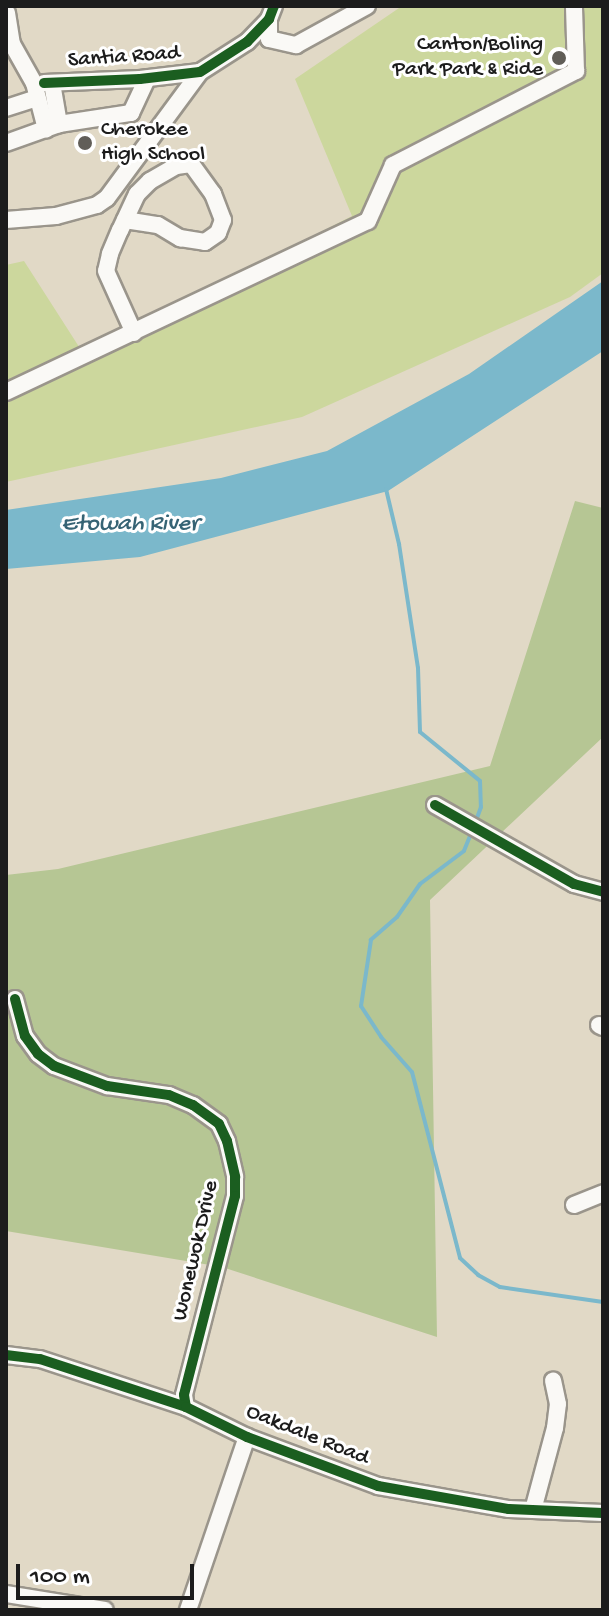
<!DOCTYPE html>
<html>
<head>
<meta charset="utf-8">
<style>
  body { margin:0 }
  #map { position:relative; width:609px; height:1616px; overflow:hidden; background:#e1d9c6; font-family:"Gochi Hand",sans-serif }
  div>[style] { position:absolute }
  .green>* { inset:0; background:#ccd79d }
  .forest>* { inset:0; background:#b6c694 }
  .water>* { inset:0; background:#7bb8cb }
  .stream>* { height:4px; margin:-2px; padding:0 2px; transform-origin:2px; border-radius:2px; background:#7bb8cb }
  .roads { filter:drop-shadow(2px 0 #9a958b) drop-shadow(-2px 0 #9a958b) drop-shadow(0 2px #9a958b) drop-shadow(0 -2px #9a958b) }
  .minor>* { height:16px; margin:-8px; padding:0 8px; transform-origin:8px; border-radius:8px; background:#faf9f6 }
  .cycleway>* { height:10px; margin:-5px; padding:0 5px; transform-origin:5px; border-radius:5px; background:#1b5e20 }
  .dots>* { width:22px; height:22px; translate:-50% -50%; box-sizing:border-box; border:4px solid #fff; border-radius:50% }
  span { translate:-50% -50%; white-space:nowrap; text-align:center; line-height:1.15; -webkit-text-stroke:6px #fff; paint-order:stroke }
  .poi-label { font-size:22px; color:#1c1c1c }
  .right { translate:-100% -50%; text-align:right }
  .left { translate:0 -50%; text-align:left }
  .street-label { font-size:22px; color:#1c1c1c }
  .water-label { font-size:24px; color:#366374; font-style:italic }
  .frame { position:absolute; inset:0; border:8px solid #1c1c1c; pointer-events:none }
  .scale { position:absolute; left:16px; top:1564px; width:178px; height:36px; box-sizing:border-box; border:4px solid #1c1c1c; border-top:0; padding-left:10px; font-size:24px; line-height:28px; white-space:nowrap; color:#1c1c1c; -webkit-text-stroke:6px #fff; paint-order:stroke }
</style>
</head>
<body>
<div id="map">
  <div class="green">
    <i style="clip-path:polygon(402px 6px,603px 6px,603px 273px,570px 297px,302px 417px,6px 482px,6px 265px,24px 261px,83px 353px,352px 216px,295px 79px)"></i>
  </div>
  <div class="forest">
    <i style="clip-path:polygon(575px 501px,603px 508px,603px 737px,430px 900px,437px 1337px,222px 1267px,6px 1231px,6px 875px,58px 869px,490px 766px)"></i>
  </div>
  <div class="water">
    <i style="clip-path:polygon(603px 281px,603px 351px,388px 491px,140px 557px,6px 569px,6px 510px,221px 478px,327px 451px,469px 374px)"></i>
  </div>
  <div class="stream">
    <i style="left:386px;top:489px;width:57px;rotate:76.7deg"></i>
    <i style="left:399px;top:544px;width:125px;rotate:81.3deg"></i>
    <i style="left:418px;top:668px;width:64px;rotate:88.2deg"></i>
    <i style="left:420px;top:732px;width:77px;rotate:39.2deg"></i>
    <i style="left:480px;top:781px;width:26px;rotate:88deg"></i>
    <i style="left:481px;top:807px;width:12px;rotate:110deg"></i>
    <i style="left:470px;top:836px;width:16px;rotate:112deg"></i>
    <i style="left:464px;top:851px;width:55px;rotate:143.1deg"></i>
    <i style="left:420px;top:884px;width:40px;rotate:124.9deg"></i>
    <i style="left:397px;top:917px;width:35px;rotate:139deg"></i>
    <i style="left:371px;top:940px;width:67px;rotate:98.6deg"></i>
    <i style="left:361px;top:1006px;width:37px;rotate:57deg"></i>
    <i style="left:381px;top:1037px;width:47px;rotate:48.5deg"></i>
    <i style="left:412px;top:1072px;width:192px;rotate:75.5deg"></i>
    <i style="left:460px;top:1258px;width:25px;rotate:43deg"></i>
    <i style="left:478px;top:1275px;width:25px;rotate:29deg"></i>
    <i style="left:500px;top:1287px;width:104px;rotate:8.3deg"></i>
  </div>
  <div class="roads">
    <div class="minor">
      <i style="left:7px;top:13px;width:31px;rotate:81deg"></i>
      <i style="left:12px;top:44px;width:45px;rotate:60.6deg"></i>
      <i style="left:34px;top:83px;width:48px;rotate:75.4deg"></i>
      <i style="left:269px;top:19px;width:20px;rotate:90deg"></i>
      <i style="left:269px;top:39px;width:28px;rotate:13deg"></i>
      <i style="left:296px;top:45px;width:81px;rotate:-28.8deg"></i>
      <i style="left:44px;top:83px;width:96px;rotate:-2.4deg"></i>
      <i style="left:140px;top:79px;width:60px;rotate:-6.7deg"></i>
      <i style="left:200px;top:72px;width:56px;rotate:-32.6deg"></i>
      <i style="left:247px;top:42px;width:32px;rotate:-46deg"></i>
      <i style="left:269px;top:19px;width:14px;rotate:-69deg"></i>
      <i style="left:52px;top:83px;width:42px;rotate:80.3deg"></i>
      <i style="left:6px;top:108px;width:33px;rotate:-18deg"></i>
      <i style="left:6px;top:143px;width:56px;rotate:-19.7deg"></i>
      <i style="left:59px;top:124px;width:73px;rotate:-8.7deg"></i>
      <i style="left:131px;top:113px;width:38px;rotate:-65deg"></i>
      <i style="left:6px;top:220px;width:50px;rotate:-4.6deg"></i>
      <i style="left:56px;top:216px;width:42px;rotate:-15deg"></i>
      <i style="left:97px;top:205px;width:12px;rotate:-35deg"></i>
      <i style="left:107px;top:198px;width:157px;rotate:-53.6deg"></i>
      <i style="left:125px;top:220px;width:33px;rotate:9deg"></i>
      <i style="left:158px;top:225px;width:26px;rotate:31deg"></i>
      <i style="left:180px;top:238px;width:25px;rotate:9deg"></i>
      <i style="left:205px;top:242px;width:16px;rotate:-35deg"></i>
      <i style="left:218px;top:233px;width:14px;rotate:-69deg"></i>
      <i style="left:223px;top:220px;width:28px;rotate:-111deg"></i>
      <i style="left:213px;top:194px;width:37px;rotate:-126deg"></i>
      <i style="left:191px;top:164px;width:15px;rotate:172deg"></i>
      <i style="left:176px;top:166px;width:30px;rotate:150deg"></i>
      <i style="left:150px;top:181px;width:18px;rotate:135deg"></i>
      <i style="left:137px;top:194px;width:40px;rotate:115deg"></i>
      <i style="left:120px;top:230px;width:26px;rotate:113deg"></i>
      <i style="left:110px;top:254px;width:17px;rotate:103deg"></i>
      <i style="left:106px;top:271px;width:68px;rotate:65.7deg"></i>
      <i style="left:6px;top:392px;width:400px;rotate:-25.3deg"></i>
      <i style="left:368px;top:221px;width:61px;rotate:-65.9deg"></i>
      <i style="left:393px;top:165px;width:206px;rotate:-27.2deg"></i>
      <i style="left:576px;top:71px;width:65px;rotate:-91.8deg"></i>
      <i style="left:435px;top:805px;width:160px;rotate:29.6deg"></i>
      <i style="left:574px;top:884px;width:30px;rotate:15deg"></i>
      <i style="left:15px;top:999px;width:38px;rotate:75deg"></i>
      <i style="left:25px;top:1036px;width:22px;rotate:54deg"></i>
      <i style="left:38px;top:1054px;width:20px;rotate:37deg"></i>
      <i style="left:54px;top:1066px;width:57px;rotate:20.7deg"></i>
      <i style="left:107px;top:1086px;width:63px;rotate:8.3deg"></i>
      <i style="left:169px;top:1095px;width:26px;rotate:23deg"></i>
      <i style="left:193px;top:1105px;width:32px;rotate:36deg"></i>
      <i style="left:219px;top:1124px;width:19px;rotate:65deg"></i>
      <i style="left:227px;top:1141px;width:37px;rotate:77deg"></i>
      <i style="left:235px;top:1177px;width:19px;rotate:90deg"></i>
      <i style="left:235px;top:1196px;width:205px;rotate:104.4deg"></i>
      <i style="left:184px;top:1395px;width:12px;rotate:81deg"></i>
      <i style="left:599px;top:1025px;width:4px;rotate:27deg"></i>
      <i style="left:574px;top:1205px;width:31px;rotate:-22deg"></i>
      <i style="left:6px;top:1355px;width:34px;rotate:7deg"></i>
      <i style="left:40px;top:1359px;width:154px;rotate:18.2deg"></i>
      <i style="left:186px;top:1407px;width:68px;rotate:26.2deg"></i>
      <i style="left:247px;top:1437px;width:140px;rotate:20.5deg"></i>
      <i style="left:378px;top:1486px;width:133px;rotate:10deg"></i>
      <i style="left:509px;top:1509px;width:94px;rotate:2.4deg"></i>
      <i style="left:533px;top:1510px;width:85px;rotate:-75deg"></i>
      <i style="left:555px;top:1428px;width:24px;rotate:-83deg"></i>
      <i style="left:558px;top:1404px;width:24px;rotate:-102deg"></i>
      <i style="left:6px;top:1594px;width:100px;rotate:9.2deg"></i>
      <i style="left:188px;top:1610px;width:183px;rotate:-71.2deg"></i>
    </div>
  </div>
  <div class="cycleway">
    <i style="left:44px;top:83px;width:96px;rotate:-2.4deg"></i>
    <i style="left:140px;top:79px;width:60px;rotate:-6.7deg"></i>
    <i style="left:200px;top:72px;width:56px;rotate:-32.6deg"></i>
    <i style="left:247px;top:42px;width:32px;rotate:-46deg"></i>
    <i style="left:269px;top:19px;width:14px;rotate:-69deg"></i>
    <i style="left:435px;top:805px;width:160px;rotate:29.6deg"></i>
    <i style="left:574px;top:884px;width:30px;rotate:15deg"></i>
    <i style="left:15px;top:999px;width:38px;rotate:75deg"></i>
    <i style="left:25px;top:1036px;width:22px;rotate:54deg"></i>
    <i style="left:38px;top:1054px;width:20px;rotate:37deg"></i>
    <i style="left:54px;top:1066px;width:57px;rotate:20.7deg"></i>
    <i style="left:107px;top:1086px;width:63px;rotate:8.3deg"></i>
    <i style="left:169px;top:1095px;width:26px;rotate:23deg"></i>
    <i style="left:193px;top:1105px;width:32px;rotate:36deg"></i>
    <i style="left:219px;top:1124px;width:19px;rotate:65deg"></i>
    <i style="left:227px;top:1141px;width:37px;rotate:77deg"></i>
    <i style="left:235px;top:1177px;width:19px;rotate:90deg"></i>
    <i style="left:235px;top:1196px;width:205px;rotate:104.4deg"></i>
    <i style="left:184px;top:1395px;width:12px;rotate:81deg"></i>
    <i style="left:6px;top:1355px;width:34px;rotate:7deg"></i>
    <i style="left:40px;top:1359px;width:154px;rotate:18.2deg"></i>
    <i style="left:186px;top:1407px;width:68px;rotate:26.2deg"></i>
    <i style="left:247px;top:1437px;width:140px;rotate:20.5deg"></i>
    <i style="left:378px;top:1486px;width:133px;rotate:10deg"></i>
    <i style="left:509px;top:1509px;width:94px;rotate:2.4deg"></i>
  </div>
  <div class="dots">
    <i style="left:559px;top:58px;background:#615e58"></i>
    <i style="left:85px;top:143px;background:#615e58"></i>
  </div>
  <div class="poi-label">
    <span class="right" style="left:543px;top:58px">Canton/Boling<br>Park Park &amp; Ride</span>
    <span class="left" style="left:101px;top:143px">Cherokee<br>High School</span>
  </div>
  <div class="street-label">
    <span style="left:124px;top:58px;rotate:-4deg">Santia Road</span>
    <span style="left:197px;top:1251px;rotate:-77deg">Wonewok Drive</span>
    <span style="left:307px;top:1436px;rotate:22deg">Oakdale Road</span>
  </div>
  <div class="water-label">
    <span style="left:130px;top:525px">Etowah River</span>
  </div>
  <div class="frame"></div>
  <div class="scale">100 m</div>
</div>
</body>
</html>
